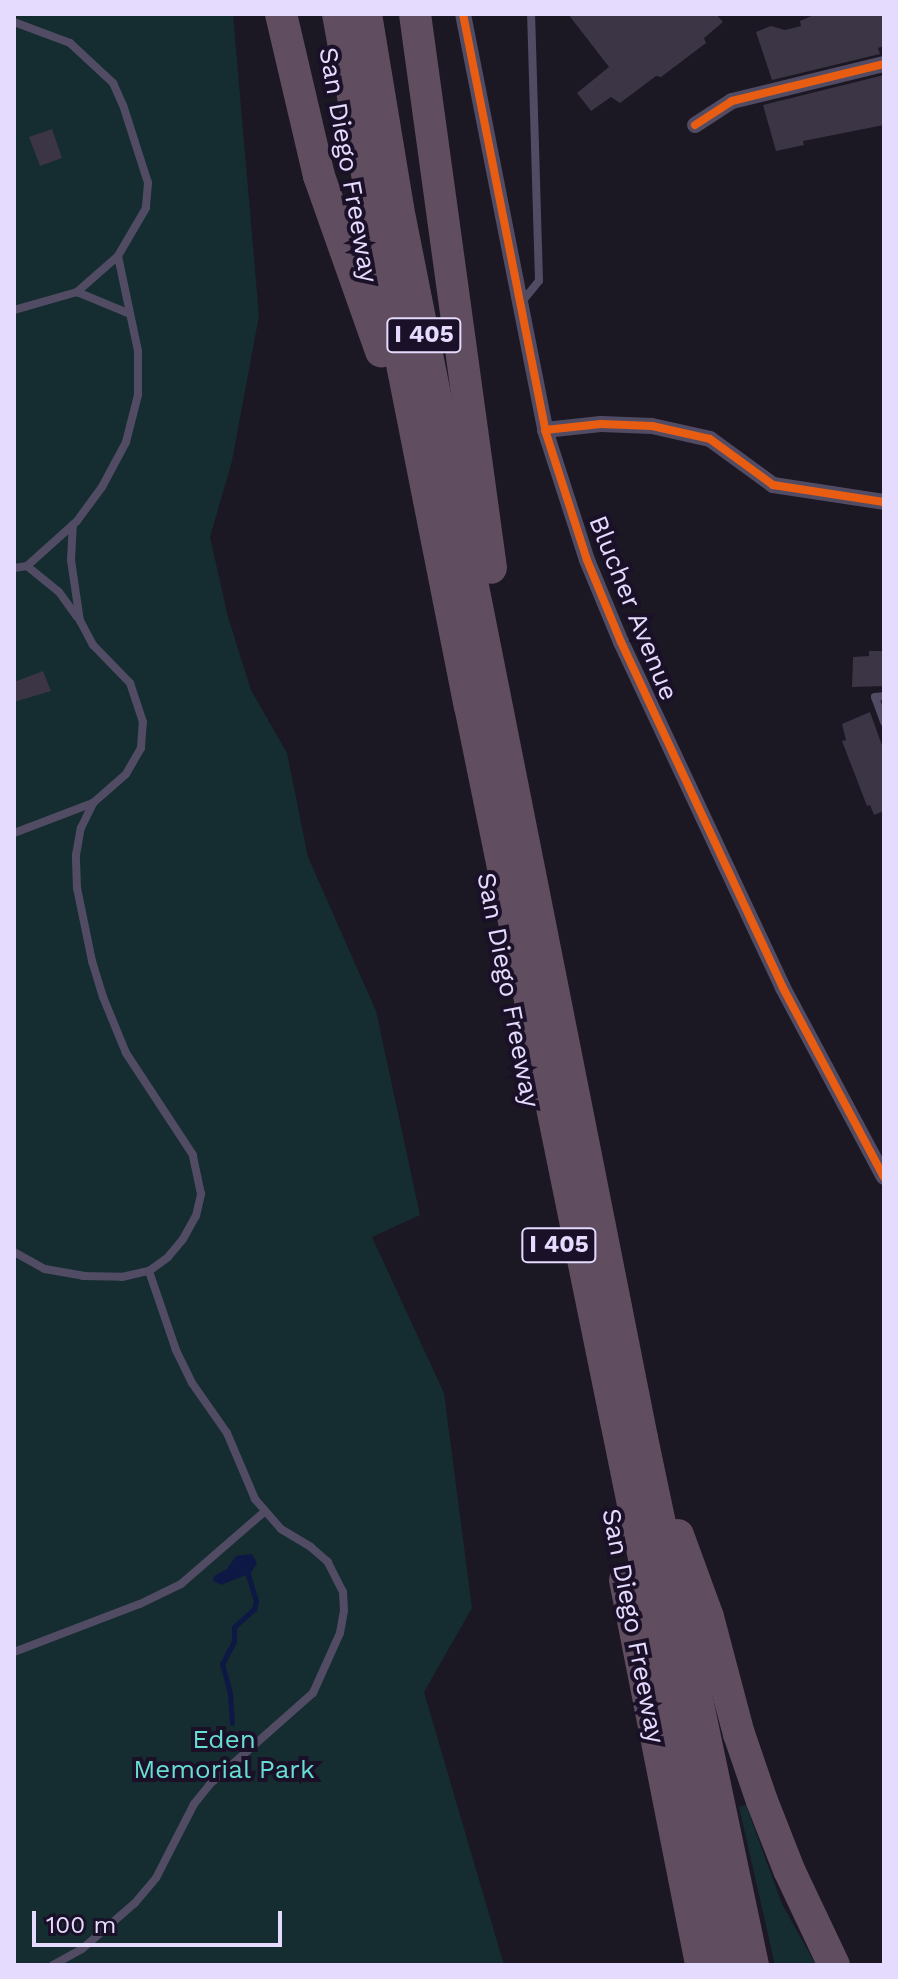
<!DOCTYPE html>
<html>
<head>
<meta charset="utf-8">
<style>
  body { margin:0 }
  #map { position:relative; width:898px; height:1979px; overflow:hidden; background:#1b1723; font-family:"Work Sans",sans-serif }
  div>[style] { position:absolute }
  .green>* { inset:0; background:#152c31 }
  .water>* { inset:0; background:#0e1844 }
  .stream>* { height:5px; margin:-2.5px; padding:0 2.5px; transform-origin:2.5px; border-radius:2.5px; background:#0e1844 }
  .building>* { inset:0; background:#3b3546 }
  .lane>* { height:8px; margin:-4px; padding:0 4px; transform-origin:4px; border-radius:4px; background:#514c64 }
  .street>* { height:16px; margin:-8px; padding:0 8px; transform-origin:8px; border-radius:8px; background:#514c64 }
  .highway>* { height:32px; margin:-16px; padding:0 16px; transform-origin:16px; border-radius:16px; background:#604d5f }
  .cycleway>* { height:8px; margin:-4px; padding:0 4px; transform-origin:4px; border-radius:4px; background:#e95d12 }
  span { translate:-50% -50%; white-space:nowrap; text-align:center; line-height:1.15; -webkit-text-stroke:8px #1a1129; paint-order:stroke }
  .shield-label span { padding:2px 6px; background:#1a1129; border:2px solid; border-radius:6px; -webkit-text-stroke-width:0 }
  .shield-label { font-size:24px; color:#e5dbfe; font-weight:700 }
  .street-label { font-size:26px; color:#e5dbfe }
  .park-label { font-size:26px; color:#67ddd4 }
  .frame { position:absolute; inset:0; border:16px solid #e5dbfe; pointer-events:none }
  .scale { position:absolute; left:32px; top:1911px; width:250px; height:36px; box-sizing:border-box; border:4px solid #e5dbfe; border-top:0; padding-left:10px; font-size:24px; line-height:28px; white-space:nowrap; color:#e5dbfe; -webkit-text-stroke:6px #1a1129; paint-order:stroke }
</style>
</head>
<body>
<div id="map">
  <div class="green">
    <i style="clip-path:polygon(14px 14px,233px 14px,259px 316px,232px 461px,210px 537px,228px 617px,251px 690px,287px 753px,308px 857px,376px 1011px,420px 1215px,372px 1237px,444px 1393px,472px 1608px,424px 1692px,504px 1965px,14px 1965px)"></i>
    <i style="clip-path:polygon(746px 1805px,782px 1904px,816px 1965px,775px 1965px,739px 1807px)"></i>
  </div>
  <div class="water">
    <i style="clip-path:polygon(252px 1554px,257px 1563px,251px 1573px,221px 1585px,213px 1581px,214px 1576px,227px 1569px,236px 1556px)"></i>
  </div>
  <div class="stream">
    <i style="left:232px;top:1723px;width:30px;rotate:-94deg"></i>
    <i style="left:230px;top:1693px;width:30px;rotate:-105deg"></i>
    <i style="left:222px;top:1664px;width:26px;rotate:-62deg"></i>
    <i style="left:234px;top:1641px;width:14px;rotate:-90deg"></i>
    <i style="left:234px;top:1627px;width:27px;rotate:-42deg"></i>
    <i style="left:254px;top:1609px;width:8px;rotate:-76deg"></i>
    <i style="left:256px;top:1601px;width:28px;rotate:-107deg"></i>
  </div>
  <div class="building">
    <i style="clip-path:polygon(568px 14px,716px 14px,723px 22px,704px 38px,706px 43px,661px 77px,656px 76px,620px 103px,611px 97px,591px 111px,577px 93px,609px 67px)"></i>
    <i style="clip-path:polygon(816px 14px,884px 14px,884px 46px,878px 48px,880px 54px,772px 80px,756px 32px,771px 26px,785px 30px,801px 26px,800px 21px)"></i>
    <i style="clip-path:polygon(884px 75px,884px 125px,803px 141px,804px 145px,776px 151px,763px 105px)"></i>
    <i style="clip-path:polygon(52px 129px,62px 158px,40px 166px,29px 137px)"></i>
    <i style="clip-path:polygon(869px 651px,884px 651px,884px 686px,852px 687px,853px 657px,869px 656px)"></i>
    <i style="clip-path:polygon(43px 671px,51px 691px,14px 702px,14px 682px)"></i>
    <i style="clip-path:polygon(870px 712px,884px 751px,884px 811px,874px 815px,870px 805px,867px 806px,842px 741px,846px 740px,842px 724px)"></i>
  </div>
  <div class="lane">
    <i style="left:14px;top:22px;width:60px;rotate:20.6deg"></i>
    <i style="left:70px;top:43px;width:59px;rotate:42.9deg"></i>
    <i style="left:113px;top:83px;width:24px;rotate:66deg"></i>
    <i style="left:123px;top:105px;width:82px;rotate:72.2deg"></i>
    <i style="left:148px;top:183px;width:25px;rotate:95deg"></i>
    <i style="left:146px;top:208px;width:56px;rotate:120.3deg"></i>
    <i style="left:118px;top:256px;width:55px;rotate:138.7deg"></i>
    <i style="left:77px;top:292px;width:66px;rotate:164.1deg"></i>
    <i style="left:77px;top:292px;width:57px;rotate:22.5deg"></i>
    <i style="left:521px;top:303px;width:28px;rotate:-51deg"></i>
    <i style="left:539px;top:281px;width:267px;rotate:-91.7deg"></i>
    <i style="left:27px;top:566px;width:41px;rotate:39.1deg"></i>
    <i style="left:59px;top:592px;width:31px;rotate:54deg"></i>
    <i style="left:14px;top:568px;width:13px;rotate:-9deg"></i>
    <i style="left:27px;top:566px;width:67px;rotate:-42deg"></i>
    <i style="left:77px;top:521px;width:42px;rotate:-53.7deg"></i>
    <i style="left:102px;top:487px;width:51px;rotate:-61.9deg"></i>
    <i style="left:126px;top:442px;width:49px;rotate:-75.7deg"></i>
    <i style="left:138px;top:395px;width:44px;rotate:-90deg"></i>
    <i style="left:138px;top:351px;width:97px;rotate:-101.9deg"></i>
    <i style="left:884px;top:696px;width:9px;rotate:174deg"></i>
    <i style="left:875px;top:697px;width:27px;rotate:70deg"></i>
    <i style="left:14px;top:833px;width:85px;rotate:-20.8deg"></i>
    <i style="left:93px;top:803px;width:44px;rotate:-41.3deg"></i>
    <i style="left:126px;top:774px;width:30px;rotate:-60deg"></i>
    <i style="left:141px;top:748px;width:26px;rotate:-86deg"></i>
    <i style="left:143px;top:722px;width:41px;rotate:-108.4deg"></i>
    <i style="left:130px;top:683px;width:53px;rotate:-134.2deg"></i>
    <i style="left:93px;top:645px;width:27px;rotate:-118deg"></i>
    <i style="left:80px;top:621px;width:62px;rotate:-98.4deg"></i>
    <i style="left:71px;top:560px;width:35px;rotate:-87deg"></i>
    <i style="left:14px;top:1252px;width:35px;rotate:29deg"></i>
    <i style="left:45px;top:1269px;width:39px;rotate:10deg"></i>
    <i style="left:83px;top:1276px;width:39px;rotate:1deg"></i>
    <i style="left:122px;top:1277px;width:28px;rotate:-13deg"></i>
    <i style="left:149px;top:1271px;width:24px;rotate:-36deg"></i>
    <i style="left:168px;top:1257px;width:23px;rotate:-50deg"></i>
    <i style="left:183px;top:1239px;width:26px;rotate:-61deg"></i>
    <i style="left:196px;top:1216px;width:23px;rotate:-77deg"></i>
    <i style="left:201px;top:1194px;width:40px;rotate:-102deg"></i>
    <i style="left:193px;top:1155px;width:122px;rotate:-123.3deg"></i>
    <i style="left:126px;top:1053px;width:61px;rotate:-112.3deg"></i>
    <i style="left:103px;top:997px;width:38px;rotate:-107deg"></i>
    <i style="left:92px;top:961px;width:75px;rotate:-101.6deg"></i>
    <i style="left:77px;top:888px;width:33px;rotate:-92deg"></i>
    <i style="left:76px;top:855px;width:27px;rotate:-80deg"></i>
    <i style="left:81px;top:828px;width:28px;rotate:-64deg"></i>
    <i style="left:14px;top:1652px;width:135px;rotate:-20.9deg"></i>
    <i style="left:140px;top:1604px;width:46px;rotate:-26deg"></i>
    <i style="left:181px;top:1584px;width:110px;rotate:-40.9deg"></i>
    <i style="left:53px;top:1965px;width:33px;rotate:-29deg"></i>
    <i style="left:82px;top:1949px;width:70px;rotate:-41deg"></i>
    <i style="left:135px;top:1903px;width:33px;rotate:-50deg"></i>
    <i style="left:156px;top:1878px;width:83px;rotate:-62.8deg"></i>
    <i style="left:194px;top:1804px;width:26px;rotate:-51deg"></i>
    <i style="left:210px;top:1784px;width:137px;rotate:-41.5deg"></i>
    <i style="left:313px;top:1693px;width:66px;rotate:-65.8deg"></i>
    <i style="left:340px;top:1633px;width:22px;rotate:-80deg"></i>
    <i style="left:344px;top:1611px;width:19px;rotate:-93deg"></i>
    <i style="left:343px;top:1592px;width:34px;rotate:-117deg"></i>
    <i style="left:328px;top:1562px;width:23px;rotate:-139deg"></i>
    <i style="left:311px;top:1547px;width:35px;rotate:-149deg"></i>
    <i style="left:281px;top:1529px;width:40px;rotate:-131deg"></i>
    <i style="left:255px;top:1499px;width:72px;rotate:-113deg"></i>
    <i style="left:227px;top:1433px;width:61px;rotate:-125deg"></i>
    <i style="left:192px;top:1383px;width:37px;rotate:-116deg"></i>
    <i style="left:176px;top:1350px;width:83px;rotate:-108.9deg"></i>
  </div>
  <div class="street">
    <i style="left:463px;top:14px;width:424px;rotate:78.8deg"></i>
    <i style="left:545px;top:430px;width:137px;rotate:72.1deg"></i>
    <i style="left:587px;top:560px;width:89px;rotate:67.5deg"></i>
    <i style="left:621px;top:642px;width:382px;rotate:64.9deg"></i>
    <i style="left:783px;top:988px;width:214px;rotate:61.9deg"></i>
    <i style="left:695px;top:125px;width:44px;rotate:-33deg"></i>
    <i style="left:732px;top:101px;width:156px;rotate:-13.7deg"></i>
    <i style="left:545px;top:430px;width:56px;rotate:-6.1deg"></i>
    <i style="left:601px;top:424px;width:51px;rotate:2.2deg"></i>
    <i style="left:652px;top:426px;width:59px;rotate:12.6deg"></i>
    <i style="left:710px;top:439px;width:78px;rotate:36.1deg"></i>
    <i style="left:773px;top:485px;width:112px;rotate:8.7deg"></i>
  </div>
  <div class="highway">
    <i style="left:281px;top:14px;width:166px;rotate:76.8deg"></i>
    <i style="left:319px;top:176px;width:186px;rotate:70.5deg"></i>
    <i style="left:338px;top:14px;width:330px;rotate:79.7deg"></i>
    <i style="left:397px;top:339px;width:374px;rotate:78.8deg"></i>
    <i style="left:470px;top:706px;width:1285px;rotate:78.46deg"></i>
    <i style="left:366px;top:14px;width:197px;rotate:80.6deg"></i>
    <i style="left:398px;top:208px;width:1254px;rotate:78.78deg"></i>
    <i style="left:642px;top:1438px;width:539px;rotate:78.11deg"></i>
    <i style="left:415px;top:14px;width:559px;rotate:82.19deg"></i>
    <i style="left:678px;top:1535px;width:87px;rotate:69.9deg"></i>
    <i style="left:708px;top:1617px;width:121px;rotate:75.2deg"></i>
    <i style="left:739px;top:1734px;width:71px;rotate:71.1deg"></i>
    <i style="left:762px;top:1801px;width:74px;rotate:68.6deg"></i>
    <i style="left:789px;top:1870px;width:105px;rotate:64.7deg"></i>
    <i style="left:625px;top:1580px;width:392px;rotate:78.8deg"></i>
  </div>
  <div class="cycleway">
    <i style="left:463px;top:14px;width:424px;rotate:78.8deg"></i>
    <i style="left:545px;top:430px;width:137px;rotate:72.1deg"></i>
    <i style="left:587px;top:560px;width:89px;rotate:67.5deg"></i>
    <i style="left:621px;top:642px;width:382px;rotate:64.9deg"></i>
    <i style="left:783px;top:988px;width:214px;rotate:61.9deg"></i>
    <i style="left:695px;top:125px;width:44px;rotate:-33deg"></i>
    <i style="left:732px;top:101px;width:156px;rotate:-13.7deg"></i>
    <i style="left:545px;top:430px;width:56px;rotate:-6.1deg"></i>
    <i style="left:601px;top:424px;width:51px;rotate:2.2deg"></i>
    <i style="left:652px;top:426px;width:59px;rotate:12.6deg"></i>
    <i style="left:710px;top:439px;width:78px;rotate:36.1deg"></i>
    <i style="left:773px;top:485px;width:112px;rotate:8.7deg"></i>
  </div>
  <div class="shield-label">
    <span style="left:424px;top:335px">I 405</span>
    <span style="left:559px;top:1245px">I 405</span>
  </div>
  <div class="street-label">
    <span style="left:348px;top:165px;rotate:80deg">San Diego Freeway</span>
    <span style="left:633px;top:608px;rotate:68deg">Blucher Avenue</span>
    <span style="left:508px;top:990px;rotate:79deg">San Diego Freeway</span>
    <span style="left:633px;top:1626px;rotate:79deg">San Diego Freeway</span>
  </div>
  <div class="park-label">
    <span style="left:224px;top:1755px">Eden<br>Memorial Park</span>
  </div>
  <div class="frame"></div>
  <div class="scale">100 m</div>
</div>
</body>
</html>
